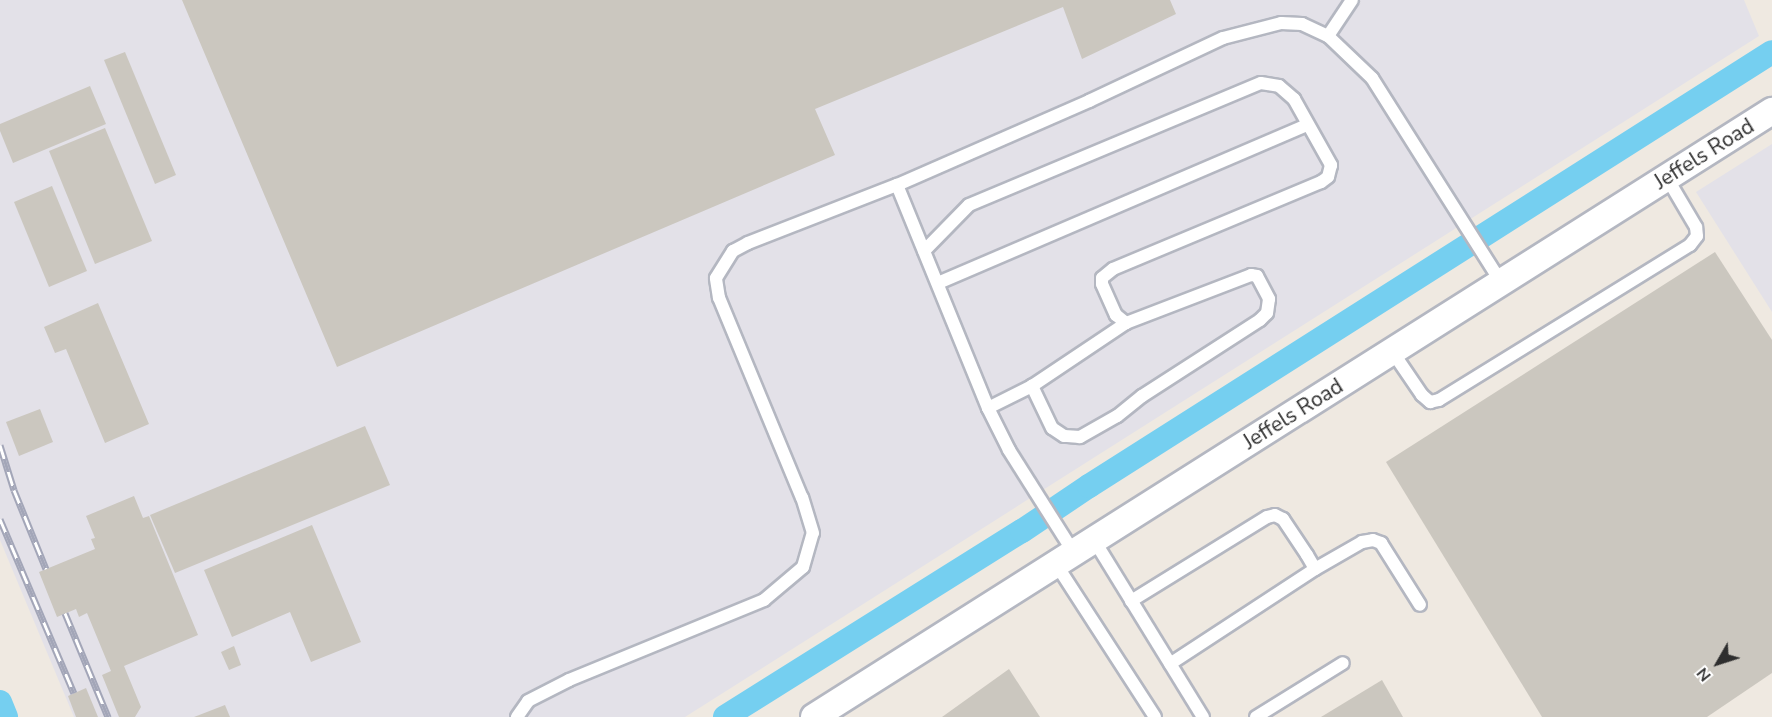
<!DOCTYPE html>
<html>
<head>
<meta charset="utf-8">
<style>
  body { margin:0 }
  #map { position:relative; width:1772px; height:717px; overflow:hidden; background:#efe9e1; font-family:"Nunito Sans",sans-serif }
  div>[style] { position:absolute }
  .industrial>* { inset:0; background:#e3e1e8 }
  .canal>* { height:24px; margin:-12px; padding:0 12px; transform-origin:12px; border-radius:12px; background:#75cff0 }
  .building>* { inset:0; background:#cbc7bf }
  .roads { filter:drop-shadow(2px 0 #b4b7c1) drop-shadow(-2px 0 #b4b7c1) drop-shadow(0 2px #b4b7c1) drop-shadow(0 -2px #b4b7c1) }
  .lane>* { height:12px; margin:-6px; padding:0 6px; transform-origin:6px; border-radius:6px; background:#fff }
  .street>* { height:26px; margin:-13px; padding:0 13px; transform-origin:13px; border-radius:13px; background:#fff }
  .rail>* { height:7px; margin-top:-3.5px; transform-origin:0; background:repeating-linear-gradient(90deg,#fff 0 14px,#a3a6b8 0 28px); box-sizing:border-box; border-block:2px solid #a3a6b8 }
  span { translate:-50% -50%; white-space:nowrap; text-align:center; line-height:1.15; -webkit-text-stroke:4.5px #fff; paint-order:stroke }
  .street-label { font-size:21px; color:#2e2e2e }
  .north { position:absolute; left:1688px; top:633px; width:60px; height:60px; -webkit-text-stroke:4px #fff; paint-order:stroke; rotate:231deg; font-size:16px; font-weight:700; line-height:24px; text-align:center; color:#2e2e2e }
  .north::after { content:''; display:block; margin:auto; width:21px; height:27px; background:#2e2e2e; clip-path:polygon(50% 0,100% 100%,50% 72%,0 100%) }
</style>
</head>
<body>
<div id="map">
  <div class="industrial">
    <i style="clip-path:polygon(0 0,1744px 0,1759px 36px,685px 717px,74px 717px,0 540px)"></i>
    <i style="clip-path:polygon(1772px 144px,1772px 312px,1696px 192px)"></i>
  </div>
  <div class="canal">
    <i style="left:0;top:702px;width:16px;rotate:68deg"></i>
    <i style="left:725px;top:717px;width:350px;rotate:-32.1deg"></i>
    <i style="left:1022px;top:531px;width:81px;rotate:-33.9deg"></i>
    <i style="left:1089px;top:486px;width:809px;rotate:-32.43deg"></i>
  </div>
  <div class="building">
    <i style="clip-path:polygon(182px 0,1170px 0,1176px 14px,1082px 59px,1063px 7px,815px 109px,835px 155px,337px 367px)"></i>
    <i style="clip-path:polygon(125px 52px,176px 175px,155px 184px,104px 60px)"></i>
    <i style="clip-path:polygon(90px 86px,106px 124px,13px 163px,0 131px,0 124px)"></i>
    <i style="clip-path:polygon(105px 128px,152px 241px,95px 264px,49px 151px)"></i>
    <i style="clip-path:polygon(52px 186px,87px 271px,49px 287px,14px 202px)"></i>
    <i style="clip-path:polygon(1715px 252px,1772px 340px,1772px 673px,1707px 717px,1542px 717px,1386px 462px)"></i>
    <i style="clip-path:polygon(98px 303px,149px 424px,105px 443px,66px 349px,55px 353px,44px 327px)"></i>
    <i style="clip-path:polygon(40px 409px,53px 442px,19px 456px,6px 422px)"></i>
    <i style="clip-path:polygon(365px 426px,390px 485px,175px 573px,150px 515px)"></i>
    <i style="clip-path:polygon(134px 496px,143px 518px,149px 516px,198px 635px,124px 666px,141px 707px,135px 717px,119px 717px,102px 675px,111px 671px,87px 613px,79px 617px,76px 609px,57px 617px,39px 572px,95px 549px,91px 539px,95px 538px,86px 516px)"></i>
    <i style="clip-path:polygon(312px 525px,361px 642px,311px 662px,290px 612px,232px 637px,204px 570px)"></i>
    <i style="clip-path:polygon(234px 646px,241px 665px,229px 670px,221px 652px)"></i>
    <i style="clip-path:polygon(1009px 669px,1040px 717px,942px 717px)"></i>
    <i style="clip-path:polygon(1382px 680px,1403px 717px,1321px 717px)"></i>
    <i style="clip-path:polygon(86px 688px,98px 717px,76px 717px,68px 696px)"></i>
    <i style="clip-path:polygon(225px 705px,230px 717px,194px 717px)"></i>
  </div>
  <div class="roads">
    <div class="lane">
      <i style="left:1328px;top:36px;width:43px;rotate:-56.3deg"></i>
      <i style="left:897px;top:185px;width:241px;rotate:67.8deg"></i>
      <i style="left:988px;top:408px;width:47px;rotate:63.4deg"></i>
      <i style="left:1009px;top:450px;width:122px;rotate:57.7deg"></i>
      <i style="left:924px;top:251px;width:64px;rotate:-45.6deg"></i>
      <i style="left:969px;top:205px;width:316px;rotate:-22.7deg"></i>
      <i style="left:1261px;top:83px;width:18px;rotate:9deg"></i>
      <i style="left:1279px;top:86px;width:20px;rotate:41deg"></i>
      <i style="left:1294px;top:99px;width:76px;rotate:60.7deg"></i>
      <i style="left:1331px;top:165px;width:12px;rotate:104deg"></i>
      <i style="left:1328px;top:177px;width:9px;rotate:144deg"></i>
      <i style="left:1321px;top:182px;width:225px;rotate:157.3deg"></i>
      <i style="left:1113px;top:269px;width:14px;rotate:141deg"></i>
      <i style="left:1102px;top:278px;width:6px;rotate:90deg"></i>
      <i style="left:1102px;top:284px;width:34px;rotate:66deg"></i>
      <i style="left:1116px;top:315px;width:13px;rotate:39deg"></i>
      <i style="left:1126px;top:323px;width:134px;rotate:-21deg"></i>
      <i style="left:1251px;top:275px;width:6px;rotate:9deg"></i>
      <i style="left:1257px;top:276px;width:26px;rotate:62deg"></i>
      <i style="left:1269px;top:299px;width:14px;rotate:98deg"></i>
      <i style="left:1267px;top:313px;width:10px;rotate:135deg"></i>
      <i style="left:1260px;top:320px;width:140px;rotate:147.2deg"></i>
      <i style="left:1142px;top:396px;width:32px;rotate:141deg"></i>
      <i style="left:1117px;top:416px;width:43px;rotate:150.4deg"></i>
      <i style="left:1080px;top:437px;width:16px;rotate:-176deg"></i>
      <i style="left:1064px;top:436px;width:14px;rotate:-146deg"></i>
      <i style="left:1052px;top:428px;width:47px;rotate:-115.5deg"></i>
      <i style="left:938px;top:283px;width:401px;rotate:-23.2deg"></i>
      <i style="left:1392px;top:351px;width:53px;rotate:55.7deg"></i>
      <i style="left:1422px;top:395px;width:11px;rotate:41deg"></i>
      <i style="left:1430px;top:402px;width:9px;rotate:-13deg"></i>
      <i style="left:1439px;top:400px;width:295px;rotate:-31.7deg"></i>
      <i style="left:1690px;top:245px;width:11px;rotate:-52deg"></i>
      <i style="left:1697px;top:236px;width:9px;rotate:-96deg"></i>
      <i style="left:1696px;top:227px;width:57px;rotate:-120.6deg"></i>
      <i style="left:988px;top:408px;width:49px;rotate:-26.6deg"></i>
      <i style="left:1032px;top:386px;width:113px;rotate:-33.8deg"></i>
      <i style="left:1094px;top:540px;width:208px;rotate:58.4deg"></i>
      <i style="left:1056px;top:564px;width:182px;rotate:57.1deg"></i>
      <i style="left:1315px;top:569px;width:54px;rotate:-29.9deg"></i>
      <i style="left:1362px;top:542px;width:11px;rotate:-10deg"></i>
      <i style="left:1373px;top:540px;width:9px;rotate:21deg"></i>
      <i style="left:1381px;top:543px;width:73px;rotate:57.8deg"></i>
      <i style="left:1131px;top:601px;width:160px;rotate:-31.7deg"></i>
      <i style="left:1267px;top:517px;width:8px;rotate:-14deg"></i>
      <i style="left:1275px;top:515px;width:9px;rotate:27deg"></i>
      <i style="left:1283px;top:519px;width:43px;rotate:56.3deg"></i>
      <i style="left:1307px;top:555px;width:16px;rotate:60deg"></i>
      <i style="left:1315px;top:569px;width:173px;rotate:146.8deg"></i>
      <i style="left:517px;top:717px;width:19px;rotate:-55deg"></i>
      <i style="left:528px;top:701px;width:46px;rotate:-27.1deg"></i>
      <i style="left:569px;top:680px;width:211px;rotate:-22.3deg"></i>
      <i style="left:764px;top:600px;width:51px;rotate:-40.2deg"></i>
      <i style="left:803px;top:567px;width:35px;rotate:-74deg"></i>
      <i style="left:813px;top:533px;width:37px;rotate:-107deg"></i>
      <i style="left:802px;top:498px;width:217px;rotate:-112.5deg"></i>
      <i style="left:719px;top:298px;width:20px;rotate:-99deg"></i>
      <i style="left:716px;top:278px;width:32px;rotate:-58deg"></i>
      <i style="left:733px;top:251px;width:17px;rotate:-28deg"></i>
      <i style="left:748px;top:243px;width:160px;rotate:-21.3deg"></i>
      <i style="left:897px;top:185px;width:210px;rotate:-23.6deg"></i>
      <i style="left:1089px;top:101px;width:148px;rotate:-25.2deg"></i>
      <i style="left:1223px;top:38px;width:60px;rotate:-14.5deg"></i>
      <i style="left:1281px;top:23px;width:21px;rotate:3deg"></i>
      <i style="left:1302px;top:24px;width:29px;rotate:25deg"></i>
      <i style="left:1328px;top:36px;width:61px;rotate:43.7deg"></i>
      <i style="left:1372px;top:78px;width:241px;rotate:57.7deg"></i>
      <i style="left:1256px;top:717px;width:102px;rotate:-31.8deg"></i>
    </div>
    <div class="street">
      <i style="left:814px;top:717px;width:1134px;rotate:-32.32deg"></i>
    </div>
  </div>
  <div class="rail">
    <i style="left:0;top:445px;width:47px;rotate:72.7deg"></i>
    <i style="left:14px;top:490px;width:85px;rotate:67.9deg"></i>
    <i style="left:0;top:519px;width:189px;rotate:67deg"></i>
    <i style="left:65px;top:613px;width:113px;rotate:67.5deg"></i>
  </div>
  <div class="street-label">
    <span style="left:1704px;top:154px;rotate:-32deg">Jeffels Road</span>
    <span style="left:1293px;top:414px;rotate:-32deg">Jeffels Road</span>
  </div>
  <div class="north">N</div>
</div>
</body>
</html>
